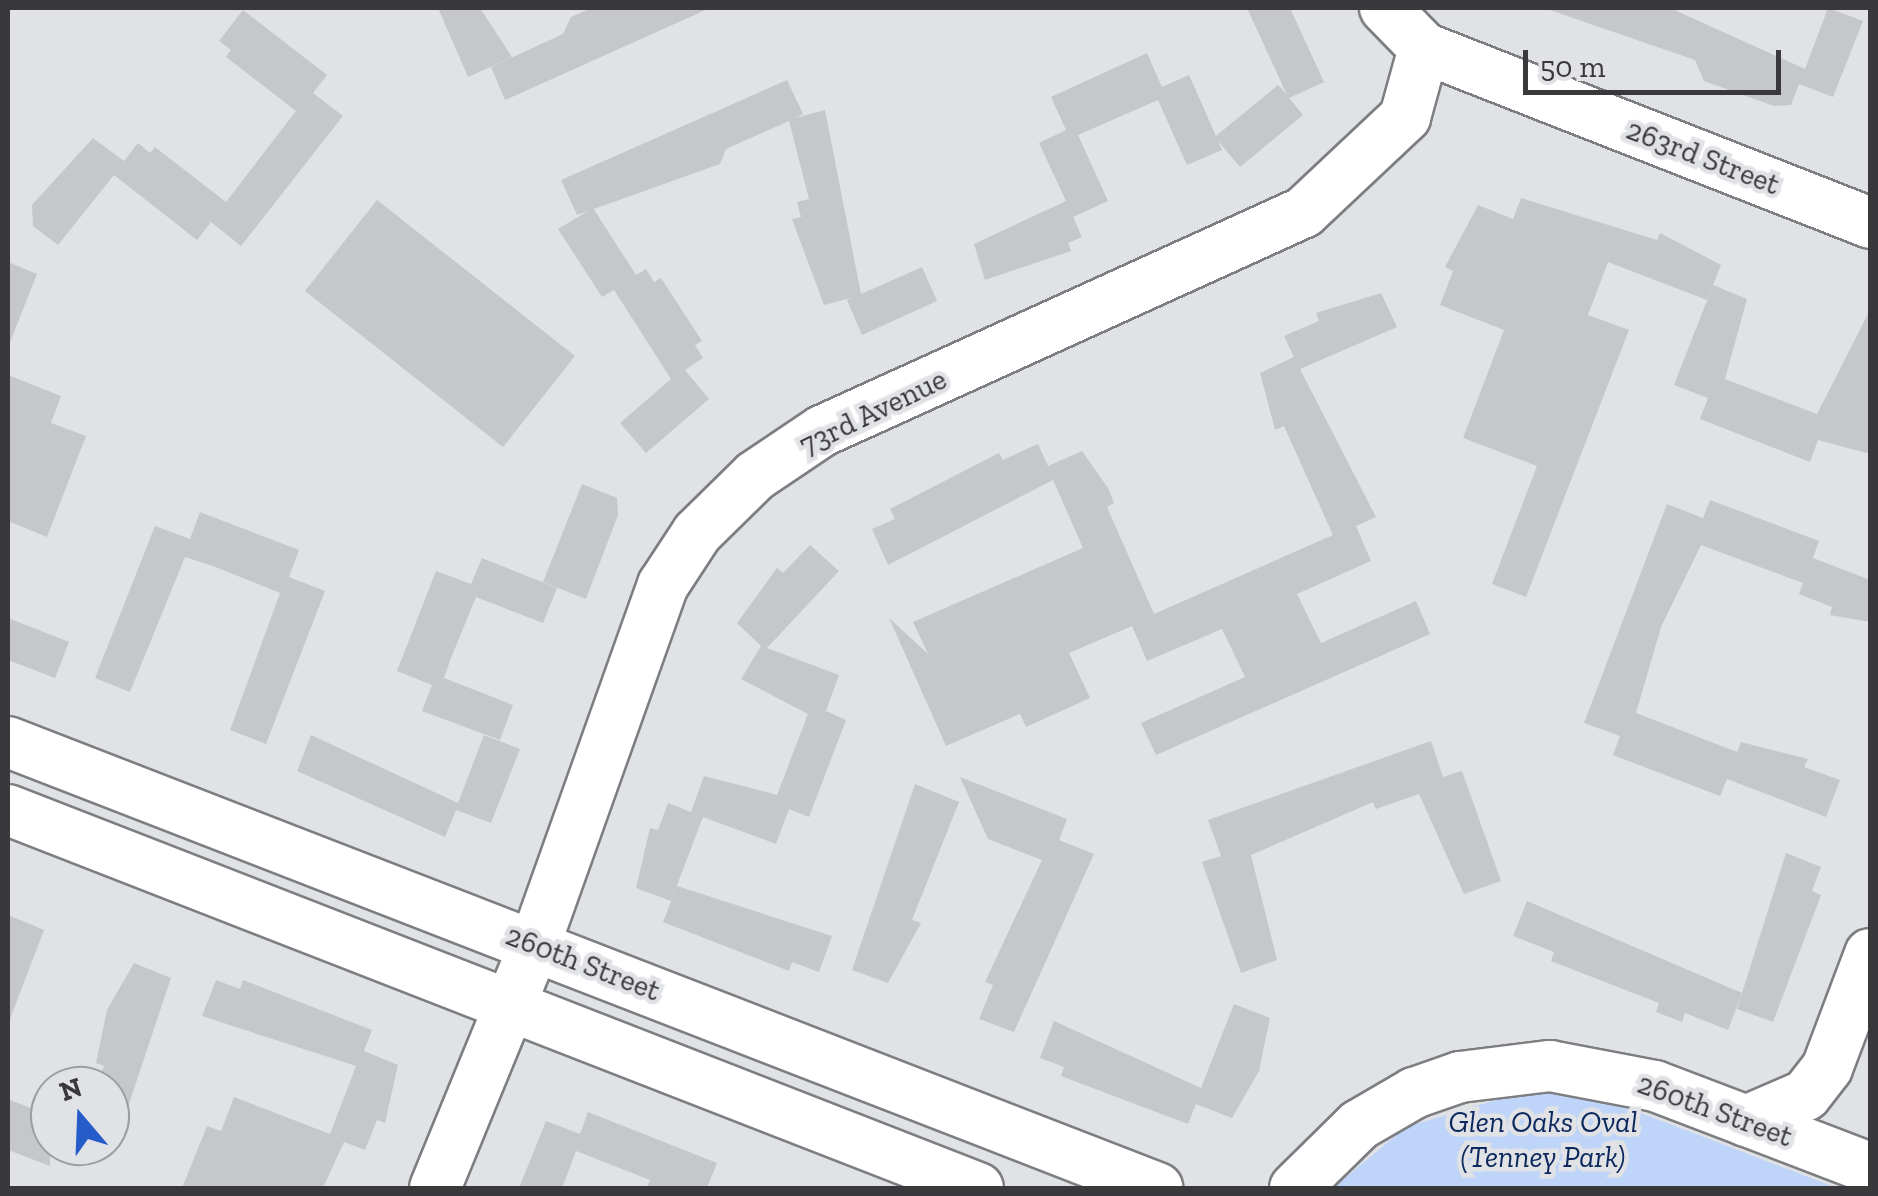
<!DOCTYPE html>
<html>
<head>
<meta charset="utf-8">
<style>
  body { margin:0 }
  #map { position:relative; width:1878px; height:1196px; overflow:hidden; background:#e0e2e5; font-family:"Zilla Slab",serif }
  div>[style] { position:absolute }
  .green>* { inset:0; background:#bfd4f9 }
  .building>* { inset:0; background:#c5c7cb }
  .roads { filter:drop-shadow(2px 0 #7c7e81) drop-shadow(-2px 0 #7c7e81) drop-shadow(0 2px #7c7e81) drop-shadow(0 -2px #7c7e81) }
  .minor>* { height:50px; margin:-25px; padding:0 25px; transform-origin:25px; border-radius:25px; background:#fff }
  span { translate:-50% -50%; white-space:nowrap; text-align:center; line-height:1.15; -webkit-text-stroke:9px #e0e2e5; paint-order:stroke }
  .street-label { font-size:30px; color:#39393b }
  .park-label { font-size:30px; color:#0b275d; font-style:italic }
  .frame { position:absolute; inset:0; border:10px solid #39393b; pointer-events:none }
  .north { position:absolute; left:30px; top:1066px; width:100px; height:100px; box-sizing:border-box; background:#e0e2e5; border:2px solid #9d9ea1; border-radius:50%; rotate:341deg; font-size:28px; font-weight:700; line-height:40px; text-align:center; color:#39393b }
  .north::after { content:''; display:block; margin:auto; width:35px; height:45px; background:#265cca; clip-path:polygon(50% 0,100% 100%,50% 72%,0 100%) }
  .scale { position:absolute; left:1523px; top:50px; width:258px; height:45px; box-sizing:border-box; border:5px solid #39393b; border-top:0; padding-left:12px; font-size:30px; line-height:35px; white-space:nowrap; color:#39393b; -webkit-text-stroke:8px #e0e2e5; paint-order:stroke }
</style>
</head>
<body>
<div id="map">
  <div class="green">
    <i style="clip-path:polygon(1533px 1089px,1594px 1095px,1837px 1188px,1333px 1188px,1406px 1127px)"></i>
  </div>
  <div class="building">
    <i style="clip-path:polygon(438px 8px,480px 8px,512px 57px,468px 77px)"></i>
    <i style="clip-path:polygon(592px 8px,710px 8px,505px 100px,491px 67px,563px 34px,571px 17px)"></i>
    <i style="clip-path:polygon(1247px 8px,1290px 8px,1324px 82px,1289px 98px,1303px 115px,1240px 167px,1218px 141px,1222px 150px,1187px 165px,1158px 100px,1078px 135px,1108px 201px,1073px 217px,1082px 237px,1068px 243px,1071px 251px,985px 280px,974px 244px,1066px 201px,1039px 143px,1066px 130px,1051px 97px,1147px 53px,1162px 87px,1189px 75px,1216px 136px,1278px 85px,1287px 95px)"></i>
    <i style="clip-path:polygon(1544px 8px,1670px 8px,1805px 69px,1828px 8px,1863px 21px,1833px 97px,1799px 84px,1791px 105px,1774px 106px,1704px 81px,1695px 60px)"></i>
    <i style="clip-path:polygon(243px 10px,327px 75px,313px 93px,343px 116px,241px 246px,211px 222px,197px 240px,114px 175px,58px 245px,33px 226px,32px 205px,93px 138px,124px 161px,138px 143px,150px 153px,155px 147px,226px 202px,296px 111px,226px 57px,231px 50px,219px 41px)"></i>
    <i style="clip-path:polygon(787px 80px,803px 114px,795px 118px,825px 110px,861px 294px,922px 267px,937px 301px,862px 335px,847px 300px,854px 297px,824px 305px,792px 219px,801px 217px,797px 202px,809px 199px,789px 121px,726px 149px,720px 164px,577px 215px,561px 180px)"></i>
    <i style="clip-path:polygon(1521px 198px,1657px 240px,1660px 233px,1721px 265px,1707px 300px,1608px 262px,1588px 315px,1629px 330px,1526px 597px,1492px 584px,1537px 466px,1463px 438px,1504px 330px,1440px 305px,1453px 271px,1445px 267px,1478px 205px,1513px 219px)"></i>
    <i style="clip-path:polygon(377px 200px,575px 356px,503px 447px,305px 291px)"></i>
    <i style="clip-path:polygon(593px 208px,636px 275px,646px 269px,654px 282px,661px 278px,702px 341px,695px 345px,703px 358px,685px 370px,709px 399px,646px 453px,620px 423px,671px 379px,614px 290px,602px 297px,558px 229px)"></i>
    <i style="clip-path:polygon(8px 262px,37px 274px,9px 345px,8px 345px)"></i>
    <i style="clip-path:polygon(1713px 285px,1747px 299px,1725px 379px,1817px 414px,1870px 310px,1870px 454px,1818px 440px,1810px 462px,1700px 419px,1708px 398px,1674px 385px)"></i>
    <i style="clip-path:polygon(1381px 293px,1397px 327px,1300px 369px,1376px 517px,1356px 526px,1371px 561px,1297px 594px,1321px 643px,1416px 601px,1430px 634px,1156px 755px,1141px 723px,1245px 677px,1222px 629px,1147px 661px,1132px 626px,1069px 653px,1090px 698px,1026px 727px,1020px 714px,946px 746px,889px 618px,928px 654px,913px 622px,1083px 548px,1053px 480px,888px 565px,872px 529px,895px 519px,890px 509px,999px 453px,1003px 460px,1038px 444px,1048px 466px,1082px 451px,1108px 488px,1114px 503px,1107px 507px,1154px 614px,1333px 535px,1284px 426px,1275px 430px,1260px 373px,1294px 357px,1284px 336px,1319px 321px,1316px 313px)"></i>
    <i style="clip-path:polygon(8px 375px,61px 396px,51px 423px,86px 436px,47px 537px,8px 521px)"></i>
    <i style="clip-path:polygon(582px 484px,617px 498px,618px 515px,586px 599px,543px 582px)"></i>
    <i style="clip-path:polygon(1710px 500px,1819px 541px,1813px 558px,1870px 580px,1870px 622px,1830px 615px,1832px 607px,1799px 594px,1803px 583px,1701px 545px,1661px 627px,1636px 713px,1737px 752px,1741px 742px,1808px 759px,1804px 767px,1840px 780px,1826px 817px,1727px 779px,1720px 796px,1613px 755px,1620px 736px,1584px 723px,1667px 504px,1703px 518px)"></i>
    <i style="clip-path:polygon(200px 512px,299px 550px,289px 577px,325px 591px,266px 744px,230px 730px,280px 593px,213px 566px,185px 557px,130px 692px,95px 678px,155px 526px,190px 539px)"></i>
    <i style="clip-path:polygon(810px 545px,839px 571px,767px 648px,839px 675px,826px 711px,846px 720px,809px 817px,789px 809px,776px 844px,703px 817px,671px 901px,636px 888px,650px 828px,658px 830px,668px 803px,691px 812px,704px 776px,777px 795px,808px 714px,741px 679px,761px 646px,737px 623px,777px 568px,783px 573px)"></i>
    <i style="clip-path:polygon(482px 558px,557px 588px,543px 623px,476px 597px,451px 658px,444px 678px,513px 705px,500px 740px,422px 711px,432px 685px,397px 671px,436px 571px,471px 584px)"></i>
    <i style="clip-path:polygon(8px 618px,69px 642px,55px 678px,8px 660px)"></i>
    <i style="clip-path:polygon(311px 735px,458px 803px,484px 735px,520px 749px,491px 823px,456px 810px,445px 837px,297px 771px)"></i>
    <i style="clip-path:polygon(1431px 741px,1443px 777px,1462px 771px,1501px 881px,1464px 894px,1419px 794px,1376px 809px,1373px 802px,1251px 855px,1277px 960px,1241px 973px,1202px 862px,1221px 856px,1208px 820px)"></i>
    <i style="clip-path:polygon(960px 777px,1067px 819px,1059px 840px,1094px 854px,1014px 1032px,979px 1019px,993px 985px,985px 982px,1042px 860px,988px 839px)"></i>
    <i style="clip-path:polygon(915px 784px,959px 802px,912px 920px,921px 923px,888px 983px,852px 970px)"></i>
    <i style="clip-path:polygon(1786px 853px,1821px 867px,1812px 891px,1821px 895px,1773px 1022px,1737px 1009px)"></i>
    <i style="clip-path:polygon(677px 886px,832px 936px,819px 972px,792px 962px,789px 971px,663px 922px)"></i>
    <i style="clip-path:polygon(1527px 901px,1742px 993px,1728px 1030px,1685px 1013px,1682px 1022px,1656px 1012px,1659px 1003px,1551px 961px,1554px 952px,1513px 936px)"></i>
    <i style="clip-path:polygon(8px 915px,44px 930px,10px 1019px,8px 1019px)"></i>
    <i style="clip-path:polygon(134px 963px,171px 978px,112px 1155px,110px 1086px,96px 1086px,104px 1066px,96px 1063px,107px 1010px)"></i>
    <i style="clip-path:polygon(216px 980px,240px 989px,243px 980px,372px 1030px,364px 1051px,398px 1065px,385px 1123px,377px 1120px,365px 1150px,344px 1142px,323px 1188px,182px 1188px,207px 1126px,221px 1131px,234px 1097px,330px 1134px,356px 1066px,202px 1016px)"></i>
    <i style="clip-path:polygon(1234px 1004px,1270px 1018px,1259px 1071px,1232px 1118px,1196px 1104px,1188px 1124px,1061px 1076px,1064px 1067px,1040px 1058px,1054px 1021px,1201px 1088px)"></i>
    <i style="clip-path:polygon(8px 1099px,50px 1116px,50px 1166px,8px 1150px)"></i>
    <i style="clip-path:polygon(588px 1112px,717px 1163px,707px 1188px,647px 1188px,650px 1180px,576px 1151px,562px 1188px,519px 1188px,546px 1121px,580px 1134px)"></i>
  </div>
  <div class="roads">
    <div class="minor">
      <i style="left:1385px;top:8px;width:56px;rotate:45.7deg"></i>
      <i style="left:1424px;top:48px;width:479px;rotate:21.4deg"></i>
      <i style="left:8px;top:742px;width:1233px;rotate:21.21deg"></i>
      <i style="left:8px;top:810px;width:1041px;rotate:21.29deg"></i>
      <i style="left:1746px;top:1121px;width:65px;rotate:-23.4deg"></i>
      <i style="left:1806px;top:1095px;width:34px;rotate:-52deg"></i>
      <i style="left:1827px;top:1068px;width:122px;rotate:-69.3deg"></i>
      <i style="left:435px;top:1188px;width:264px;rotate:-67.7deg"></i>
      <i style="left:535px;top:944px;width:381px;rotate:-70.4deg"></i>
      <i style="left:663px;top:585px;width:62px;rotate:-56.8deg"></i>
      <i style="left:697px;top:533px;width:81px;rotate:-44.5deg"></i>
      <i style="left:755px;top:476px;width:81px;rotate:-33.9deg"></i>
      <i style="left:822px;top:431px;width:529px;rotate:-24.43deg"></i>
      <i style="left:1304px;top:212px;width:139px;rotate:-43.2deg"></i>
      <i style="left:1405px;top:117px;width:72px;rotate:-74.6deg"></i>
      <i style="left:1295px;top:1188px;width:90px;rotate:-44.5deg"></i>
      <i style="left:1359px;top:1125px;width:64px;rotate:-30.2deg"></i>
      <i style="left:1414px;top:1093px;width:49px;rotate:-19.2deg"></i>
      <i style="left:1460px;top:1077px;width:91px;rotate:-7deg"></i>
      <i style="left:1550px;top:1066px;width:107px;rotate:10.8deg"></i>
      <i style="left:1655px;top:1086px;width:230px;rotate:20.9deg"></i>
    </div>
  </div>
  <div class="street-label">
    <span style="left:1703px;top:157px;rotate:21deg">263rd Street</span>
    <span style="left:873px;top:412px;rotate:-26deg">73rd Avenue</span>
    <span style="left:583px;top:963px;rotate:21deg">260th Street</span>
    <span style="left:1715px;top:1110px;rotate:20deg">260th Street</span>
  </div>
  <div class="park-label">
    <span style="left:1543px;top:1139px">Glen Oaks Oval<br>(Tenney Park)</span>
  </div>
  <div class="frame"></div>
  <div class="north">N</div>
  <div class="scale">50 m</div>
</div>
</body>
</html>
